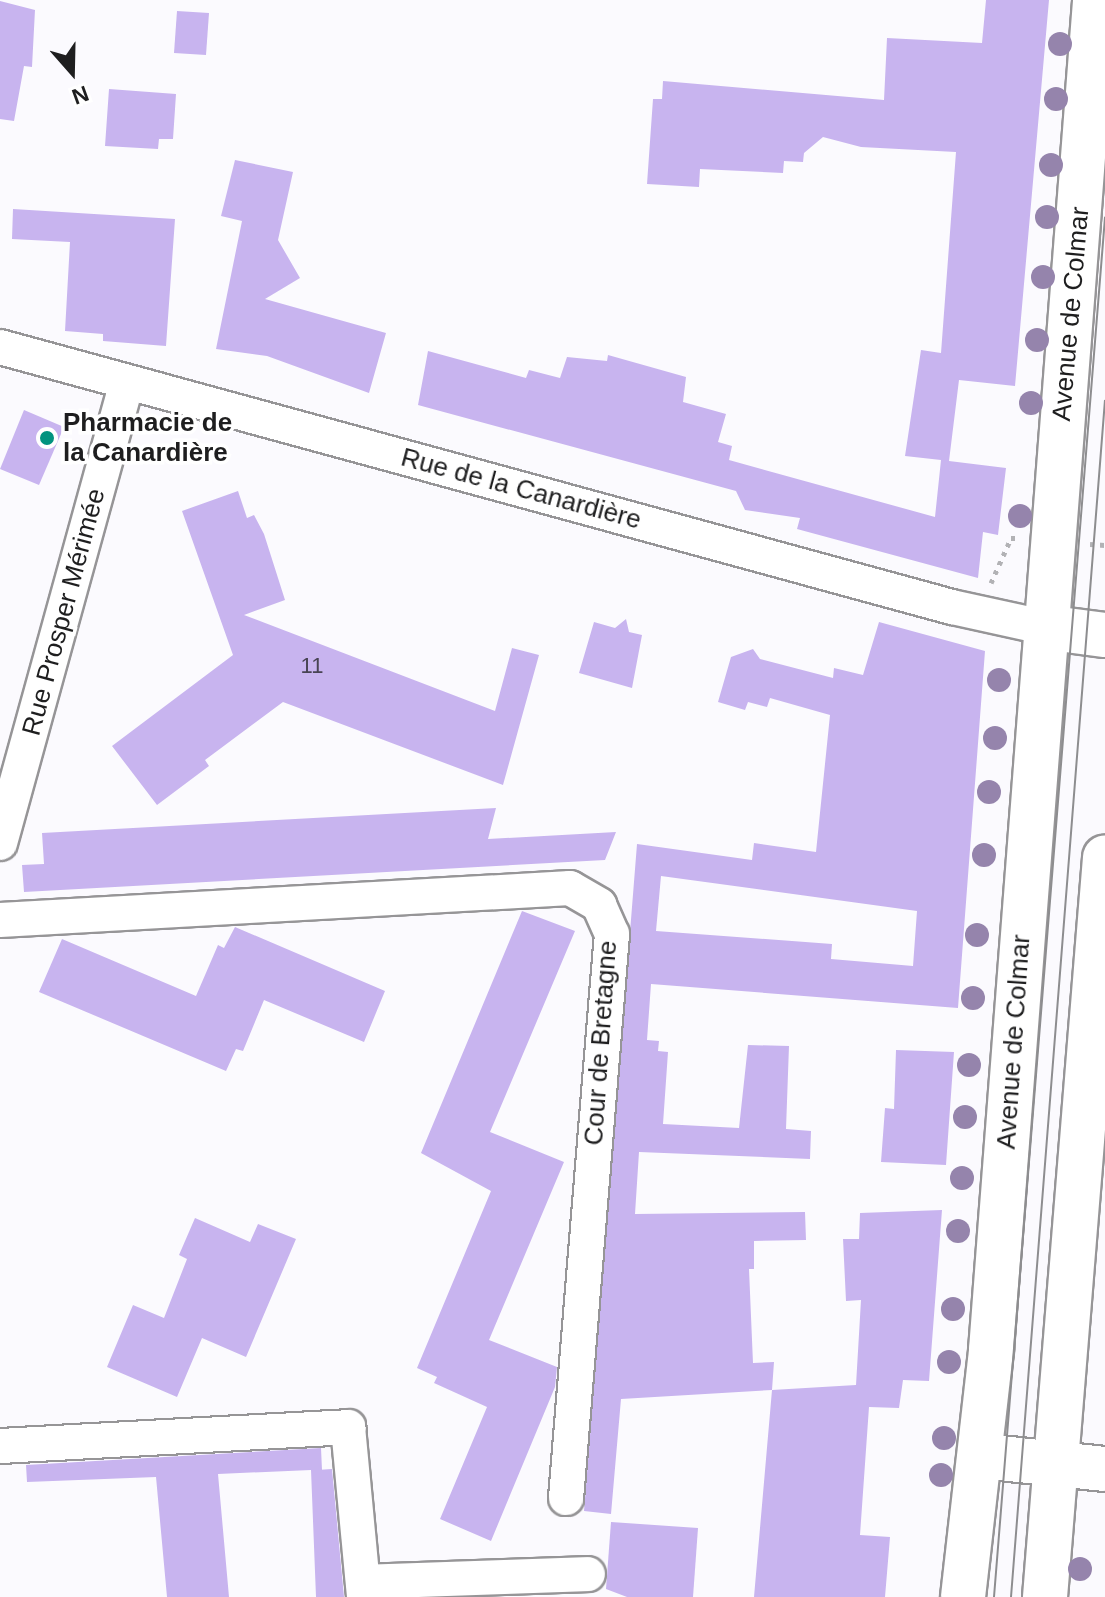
<!DOCTYPE html>
<html>
<head>
<meta charset="utf-8">
<style>
  body { margin:0 }
  #map { position:relative; width:1105px; height:1597px; overflow:hidden; background:#fbfafe; font-family:Arial,sans-serif }
  div>[style] { position:absolute }
  .building>* { inset:0; background:#c8b4ef }
  .path>* { height:5px; margin-top:-2.5px; transform-origin:0; background:repeating-linear-gradient(90deg,#b2b2b5 0 4px,transparent 0 10px) }
  .roads { filter:drop-shadow(2px 0 #969597) drop-shadow(-2px 0 #969597) drop-shadow(0 2px #969597) drop-shadow(0 -2px #969597) }
  .street>* { height:34px; margin:-17px; padding:0 17px; transform-origin:17px; border-radius:17px; background:#fff }
  .secondary>* { height:44px; margin:-22px; padding:0 22px; transform-origin:22px; border-radius:22px; background:#fff }
  .tram>* { height:2px; margin:-1px; padding:0 1px; transform-origin:1px; border-radius:1px; background:#8d8d8f }
  .trees>* { width:24px; height:24px; margin:-12px; border-radius:50%; background:#9584ac }
  .dots>* { width:22px; height:22px; translate:-50% -50%; box-sizing:border-box; border:4px solid #fff; border-radius:50% }
  span { translate:-50% -50%; white-space:nowrap; text-align:center; line-height:1.15; -webkit-text-stroke:7px #fff; paint-order:stroke }
  .number-label { font-size:22px; color:#484453 }
  .number-label span { -webkit-text-stroke-width:0 }
  .street-label { font-size:26px; color:#1e1e1f }
  .poi-label { font-size:26px; color:#1e1e1f; font-weight:700 }
  .left { translate:0 -50%; text-align:left }
  .north { position:absolute; left:32px; top:32px; width:80px; height:80px; -webkit-text-stroke:6px #fff; paint-order:stroke; rotate:160deg; font-size:22px; font-weight:700; line-height:32px; text-align:center; color:#1e1e1f }
  .north::after { content:''; display:block; margin:auto; width:28px; height:36px; background:#1e1e1f; clip-path:polygon(50% 0,100% 100%,50% 72%,0 100%) }
</style>
</head>
<body>
<div id="map">
  <div class="building">
    <i style="clip-path:polygon(986px 0,1049px 0,1015px 386px,959px 380px,949px 461px,1006px 468px,998px 535px,983px 532px,978px 578px,797px 529px,800px 518px,745px 510px,736px 491px,418px 405px,428px 351px,526px 378px,529px 370px,560px 378px,567px 357px,607px 361px,608px 355px,686px 377px,683px 402px,726px 414px,718px 442px,732px 446px,729px 460px,935px 517px,941px 460px,905px 456px,921px 350px,941px 353px,956px 152px,861px 147px,823px 137px,804px 153px,803px 162px,784px 161px,783px 173px,700px 169px,699px 187px,647px 184px,653px 99px,662px 99px,663px 81px,884px 100px,887px 38px,982px 43px)"></i>
    <i style="clip-path:polygon(0 1px,35px 10px,32px 67px,24px 66px,14px 121px,0 119px)"></i>
    <i style="clip-path:polygon(177px 11px,209px 13px,206px 55px,174px 53px)"></i>
    <i style="clip-path:polygon(109px 89px,176px 94px,173px 139px,159px 139px,158px 149px,105px 146px)"></i>
    <i style="clip-path:polygon(235px 160px,293px 172px,278px 240px,300px 278px,265px 299px,386px 333px,369px 393px,267px 356px,216px 349px,242px 221px,221px 216px)"></i>
    <i style="clip-path:polygon(13px 209px,175px 219px,166px 346px,103px 341px,103px 334px,65px 331px,70px 242px,12px 239px)"></i>
    <i style="clip-path:polygon(24px 410px,64px 427px,39px 485px,0 469px)"></i>
    <i style="clip-path:polygon(238px 491px,247px 518px,254px 515px,264px 534px,285px 600px,244px 615px,495px 711px,512px 648px,539px 655px,503px 785px,283px 702px,205px 760px,209px 766px,157px 805px,112px 746px,233px 655px,182px 511px)"></i>
    <i style="clip-path:polygon(626px 619px,629px 632px,642px 635px,632px 688px,579px 673px,594px 622px,615px 628px)"></i>
    <i style="clip-path:polygon(evenodd,879px 622px,985px 651px,958px 1008px,651px 984px,647px 1040px,659px 1041px,658px 1051px,668px 1052px,663px 1124px,739px 1128px,748px 1045px,789px 1046px,786px 1129px,811px 1131px,810px 1159px,639px 1152px,635px 1214px,805px 1212px,806px 1240px,754px 1241px,754px 1269px,749px 1269px,753px 1363px,774px 1362px,772px 1390px,621px 1399px,611px 1514px,584px 1511px,637px 844px,752px 860px,754px 843px,816px 852px,830px 715px,770px 698px,767px 707px,748px 702px,745px 710px,718px 702px,731px 657px,753px 649px,760px 659px,833px 678px,834px 668px,863px 675px,879px 622px,661px 876px,917px 911px,913px 966px,831px 959px,832px 944px,656px 931px,661px 876px)"></i>
    <i style="clip-path:polygon(496px 808px,488px 839px,616px 832px,605px 860px,24px 892px,22px 865px,44px 864px,42px 833px)"></i>
    <i style="clip-path:polygon(522px 911px,575px 931px,490px 1132px,564px 1162px,489px 1340px,557px 1367px,555px 1387px,491px 1541px,440px 1519px,487px 1407px,434px 1383px,437px 1377px,417px 1368px,491px 1191px,421px 1153px)"></i>
    <i style="clip-path:polygon(235px 927px,385px 991px,364px 1042px,264px 1000px,243px 1051px,236px 1049px,226px 1071px,39px 992px,62px 939px,196px 996px,218px 945px,224px 948px)"></i>
    <i style="clip-path:polygon(896px 1050px,954px 1052px,946px 1165px,881px 1162px,885px 1108px,894px 1109px)"></i>
    <i style="clip-path:polygon(942px 1210px,929px 1381px,903px 1380px,899px 1408px,869px 1407px,860px 1535px,890px 1537px,885px 1597px,754px 1597px,772px 1390px,856px 1385px,861px 1300px,846px 1301px,843px 1239px,859px 1239px,860px 1213px)"></i>
    <i style="clip-path:polygon(195px 1218px,250px 1242px,258px 1224px,296px 1239px,246px 1357px,202px 1338px,177px 1397px,107px 1367px,133px 1305px,164px 1318px,187px 1259px,179px 1255px)"></i>
    <i style="clip-path:polygon(321px 1448px,322px 1470px,317px 1470px,332px 1469px,344px 1597px,316px 1597px,311px 1470px,218px 1474px,229px 1597px,167px 1597px,156px 1477px,27px 1482px,26px 1465px)"></i>
    <i style="clip-path:polygon(611px 1522px,698px 1528px,693px 1597px,627px 1597px,606px 1589px)"></i>
  </div>
  <div class="path">
    <i style="left:1090px;top:544px;width:15px;rotate:4deg"></i>
    <i style="left:991px;top:583px;width:49px;rotate:-66deg"></i>
    <i style="left:1011px;top:538px;width:5px"></i>
  </div>
  <div class="roads">
    <div class="street">
      <i style="left:0;top:347px;width:987px;rotate:15.28deg"></i>
      <i style="left:952px;top:607px;width:94px;rotate:12.3deg"></i>
      <i style="left:0;top:843px;width:478px;rotate:-74.6deg"></i>
      <i style="left:0;top:920px;width:571px;rotate:-3.21deg"></i>
      <i style="left:570px;top:888px;width:34px;rotate:30deg"></i>
      <i style="left:599px;top:905px;width:32px;rotate:66deg"></i>
      <i style="left:612px;top:934px;width:566px;rotate:94.66deg"></i>
      <i style="left:0;top:1446px;width:349px;rotate:-3.1deg"></i>
      <i style="left:348px;top:1427px;width:171px;rotate:84.6deg"></i>
      <i style="left:363px;top:1582px;width:225px;rotate:-2deg"></i>
    </div>
    <div class="secondary">
      <i style="left:1044px;top:627px;width:62px;rotate:7.5deg"></i>
      <i style="left:981px;top:1456px;width:125px;rotate:6deg"></i>
      <i style="left:963px;top:1597px;width:249px;rotate:-83.5deg"></i>
      <i style="left:991px;top:1350px;width:1354px;rotate:-85.59deg"></i>
      <i style="left:1045px;top:1597px;width:742px;rotate:-85.36deg"></i>
    </div>
  </div>
  <div class="tram">
    <i style="left:994px;top:1597px;width:1384px;rotate:-85.4deg"></i>
    <i style="left:1011px;top:1597px;width:1200px;rotate:-85.51deg"></i>
  </div>
  <div class="trees">
    <i style="left:1060px;top:44px"></i>
    <i style="left:1056px;top:99px"></i>
    <i style="left:1051px;top:165px"></i>
    <i style="left:1047px;top:217px"></i>
    <i style="left:1043px;top:277px"></i>
    <i style="left:1037px;top:340px"></i>
    <i style="left:1031px;top:403px"></i>
    <i style="left:1020px;top:516px"></i>
    <i style="left:999px;top:680px"></i>
    <i style="left:995px;top:738px"></i>
    <i style="left:989px;top:792px"></i>
    <i style="left:984px;top:855px"></i>
    <i style="left:977px;top:935px"></i>
    <i style="left:973px;top:998px"></i>
    <i style="left:969px;top:1065px"></i>
    <i style="left:965px;top:1117px"></i>
    <i style="left:962px;top:1178px"></i>
    <i style="left:958px;top:1231px"></i>
    <i style="left:953px;top:1309px"></i>
    <i style="left:949px;top:1362px"></i>
    <i style="left:944px;top:1438px"></i>
    <i style="left:941px;top:1475px"></i>
    <i style="left:1080px;top:1569px"></i>
  </div>
  <div class="dots">
    <i style="left:47px;top:438px;background:#02937f"></i>
  </div>
  <div class="number-label">
    <span style="left:312px;top:666px">11</span>
  </div>
  <div class="street-label">
    <span style="left:1071px;top:314px;rotate:-85deg">Avenue de Colmar</span>
    <span style="left:521px;top:489px;rotate:15deg">Rue de la Canardière</span>
    <span style="left:64px;top:612px;rotate:-75deg">Rue Prosper Mérimée</span>
    <span style="left:1014px;top:1042px;rotate:-86deg">Avenue de Colmar</span>
    <span style="left:601px;top:1043px;rotate:-86deg">Cour de Bretagne</span>
  </div>
  <div class="poi-label">
    <span class="left" style="left:63px;top:438px">Pharmacie de<br>la Canardière</span>
  </div>
  <div class="north">N</div>
</div>
</body>
</html>
